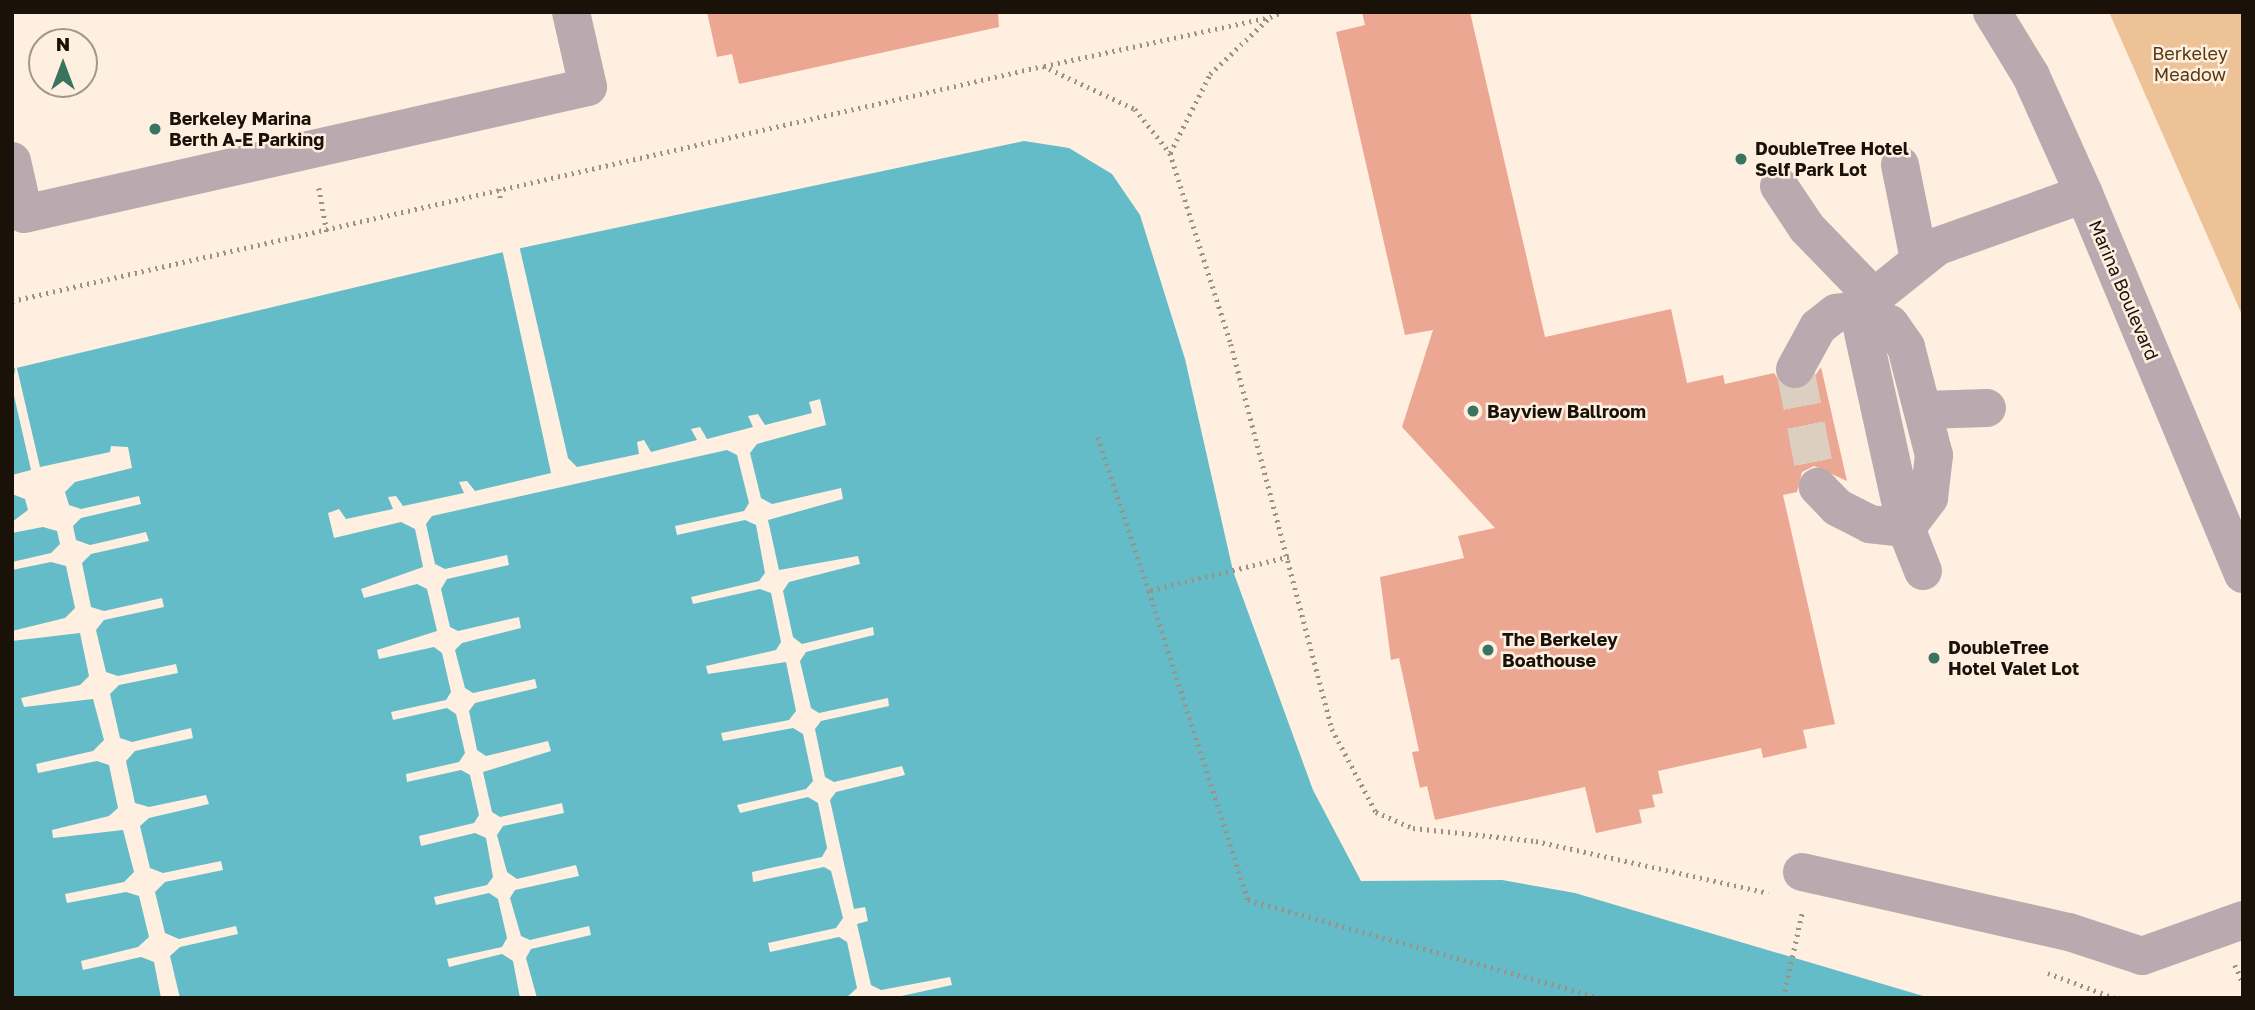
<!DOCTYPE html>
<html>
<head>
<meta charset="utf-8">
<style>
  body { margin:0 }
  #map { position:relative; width:2255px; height:1010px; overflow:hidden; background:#feefe0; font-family:"Golos Text",sans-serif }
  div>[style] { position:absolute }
  .green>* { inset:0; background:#edc296 }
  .water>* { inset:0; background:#63bcc7 }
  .pier>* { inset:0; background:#feefe0 }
  .building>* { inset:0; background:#eba792 }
  .minor-tunnel>* { height:38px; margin-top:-19px; transform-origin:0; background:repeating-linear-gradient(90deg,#dccec0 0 38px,transparent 0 57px) }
  .path>* { height:4.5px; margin-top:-2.25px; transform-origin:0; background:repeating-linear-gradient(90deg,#9d9084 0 2px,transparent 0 7px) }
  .minor>* { height:38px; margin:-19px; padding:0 19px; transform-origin:19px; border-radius:19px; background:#baa9ae }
  .dots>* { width:19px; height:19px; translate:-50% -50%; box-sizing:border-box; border:4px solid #feefe0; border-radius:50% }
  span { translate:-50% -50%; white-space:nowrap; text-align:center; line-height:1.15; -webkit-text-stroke:5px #feefe0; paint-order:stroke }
  .park-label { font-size:18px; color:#583811 }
  .poi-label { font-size:18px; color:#1a1108; font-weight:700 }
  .left { translate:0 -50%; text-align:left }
  .street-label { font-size:18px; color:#1a1108 }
  .frame { position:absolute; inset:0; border:14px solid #1a1108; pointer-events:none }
  .north { position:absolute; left:28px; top:28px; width:70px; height:70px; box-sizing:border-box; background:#feefe0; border:2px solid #a3968a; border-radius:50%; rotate:0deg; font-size:19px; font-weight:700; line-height:28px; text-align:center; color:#1a1108 }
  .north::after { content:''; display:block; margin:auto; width:24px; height:32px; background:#387460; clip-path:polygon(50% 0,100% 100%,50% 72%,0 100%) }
</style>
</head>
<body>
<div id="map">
  <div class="green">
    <i style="clip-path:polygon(2109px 12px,2243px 12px,2243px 317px)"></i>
  </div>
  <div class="water">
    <i style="clip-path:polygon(1024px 141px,1069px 148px,1112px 174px,1140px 215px,1185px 359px,1233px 571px,1313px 790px,1361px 881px,1502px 880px,1575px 893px,1930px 998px,12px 998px,12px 369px,512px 250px)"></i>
  </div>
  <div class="pier">
    <i style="clip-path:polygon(519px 245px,568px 458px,577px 467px,639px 454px,637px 442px,644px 440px,651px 452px,697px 440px,691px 429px,700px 427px,707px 439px,753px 427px,748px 416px,758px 414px,765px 425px,812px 413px,809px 402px,820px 399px,826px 425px,757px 444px,750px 453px,761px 498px,772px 504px,841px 488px,843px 499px,768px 520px,779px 570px,858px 556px,860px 564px,789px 582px,783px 591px,793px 637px,802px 644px,873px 627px,874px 635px,806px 652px,800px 661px,811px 708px,819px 713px,888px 698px,889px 706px,821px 721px,815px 729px,825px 777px,834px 782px,902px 766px,905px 775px,836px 792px,830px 800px,854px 909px,865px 907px,868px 921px,857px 924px,871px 985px,881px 990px,950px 977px,952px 985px,892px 998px,846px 998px,857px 988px,847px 942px,839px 937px,770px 952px,768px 943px,836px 928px,843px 918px,831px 871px,824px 867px,753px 882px,752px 872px,822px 857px,827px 848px,818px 803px,808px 797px,740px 813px,737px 805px,806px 789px,813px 781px,803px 734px,793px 728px,723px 741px,721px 733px,789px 720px,796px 711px,786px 662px,708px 674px,706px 666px,776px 650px,781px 642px,771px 593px,760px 589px,693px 604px,691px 597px,759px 581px,765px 573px,756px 525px,745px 520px,677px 535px,675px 526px,744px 511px,749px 503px,737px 455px,727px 450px,432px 516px,426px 524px,435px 564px,445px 569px,507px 555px,509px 565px,447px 579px,441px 589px,450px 627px,458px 631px,519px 617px,521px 628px,462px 643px,455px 650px,465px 688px,473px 693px,535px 679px,537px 688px,475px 703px,469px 711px,477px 750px,486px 756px,548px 741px,551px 751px,483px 772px,492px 812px,500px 817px,562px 803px,564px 813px,503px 826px,497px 835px,507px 872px,517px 879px,576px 865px,579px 876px,515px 890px,510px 898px,521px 936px,530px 940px,589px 926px,591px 935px,531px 949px,526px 958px,537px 998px,520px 998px,513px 961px,502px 954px,449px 967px,447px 959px,502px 947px,507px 938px,498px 899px,489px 893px,436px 905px,434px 897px,487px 885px,493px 877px,486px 838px,475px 833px,421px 846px,419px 836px,474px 823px,479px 815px,470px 775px,461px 770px,407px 782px,406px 774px,459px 762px,465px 753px,456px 714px,447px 708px,393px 720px,391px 712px,446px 700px,451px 692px,442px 653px,434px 647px,379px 659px,377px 650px,437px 631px,427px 589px,417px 584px,364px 598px,361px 589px,423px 567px,415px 529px,401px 522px,334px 538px,328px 513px,339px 509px,346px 519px,393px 509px,388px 497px,396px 496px,403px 506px,464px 493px,459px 482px,467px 481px,475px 491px,551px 473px,502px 249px)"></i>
    <i style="clip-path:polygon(16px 364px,40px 467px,110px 452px,111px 446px,128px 447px,132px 468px,75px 482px,65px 492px,69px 505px,81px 509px,139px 496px,141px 504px,81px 518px,73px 526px,76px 540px,90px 545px,146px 532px,149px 541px,91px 554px,82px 563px,91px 607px,104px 611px,162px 598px,164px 607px,104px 620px,96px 630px,106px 672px,118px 676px,176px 664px,178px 673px,119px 685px,110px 694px,120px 738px,132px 742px,191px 728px,193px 738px,135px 751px,126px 761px,135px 803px,149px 807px,206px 795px,209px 804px,149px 818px,140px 826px,150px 868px,163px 873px,221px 861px,223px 870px,165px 882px,155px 892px,165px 933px,179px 939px,236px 926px,238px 934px,180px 947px,170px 956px,180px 998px,161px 998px,154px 962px,141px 957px,83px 970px,81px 961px,138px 947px,149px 937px,139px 896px,126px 892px,67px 903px,65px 894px,124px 882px,134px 872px,123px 830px,53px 838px,52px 830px,109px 816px,118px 808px,109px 765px,97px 761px,38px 773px,36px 764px,93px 751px,104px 740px,93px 699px,24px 707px,21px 698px,80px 685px,89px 676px,80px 633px,12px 641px,12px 631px,65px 618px,75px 608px,66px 566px,51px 562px,12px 570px,12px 562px,51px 553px,60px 544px,57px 531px,43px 527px,12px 533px,12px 522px,28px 510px,25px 499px,12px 494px,12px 475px,31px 470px,12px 387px)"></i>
  </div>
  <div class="building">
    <i style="clip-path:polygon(707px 12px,998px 12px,999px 27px,739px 84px,732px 54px,717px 57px)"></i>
    <i style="clip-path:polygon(1362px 12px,1470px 12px,1545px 337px,1671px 309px,1687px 383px,1723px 375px,1725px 384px,1774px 373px,1784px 388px,1796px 391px,1807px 387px,1821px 367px,1847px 481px,1814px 466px,1802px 472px,1797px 492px,1783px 495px,1835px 724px,1803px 730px,1807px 748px,1763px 758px,1761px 748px,1658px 771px,1663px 793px,1652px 795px,1655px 807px,1639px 810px,1642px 823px,1596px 833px,1585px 787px,1435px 820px,1427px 786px,1420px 788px,1412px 752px,1419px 751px,1399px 658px,1391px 660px,1380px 577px,1464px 558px,1458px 536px,1495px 528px,1402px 427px,1433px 330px,1405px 335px,1336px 32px,1365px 25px)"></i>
  </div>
  <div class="minor-tunnel">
    <i style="left:1795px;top:369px;width:120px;rotate:79deg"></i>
  </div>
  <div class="path">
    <i style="left:1044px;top:66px;width:231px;rotate:-12.2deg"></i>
    <i style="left:1170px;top:153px;width:89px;rotate:-63.1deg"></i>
    <i style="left:1210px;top:74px;width:83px;rotate:-43.5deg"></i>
    <i style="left:1270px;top:17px;width:13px;rotate:-23deg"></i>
    <i style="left:319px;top:188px;width:45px;rotate:79.7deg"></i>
    <i style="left:499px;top:189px;width:12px;rotate:81deg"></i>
    <i style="left:12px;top:301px;width:1057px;rotate:-12.84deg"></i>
    <i style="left:1043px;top:66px;width:102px;rotate:25.1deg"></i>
    <i style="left:1135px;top:109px;width:56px;rotate:51.5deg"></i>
    <i style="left:1170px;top:153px;width:201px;rotate:72.3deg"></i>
    <i style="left:1231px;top:344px;width:398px;rotate:75.3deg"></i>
    <i style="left:1332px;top:729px;width:94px;rotate:62.1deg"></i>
    <i style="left:1376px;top:812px;width:40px;rotate:23.4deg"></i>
    <i style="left:1413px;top:828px;width:124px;rotate:6deg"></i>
    <i style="left:1536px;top:841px;width:238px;rotate:12.6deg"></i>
    <i style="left:1098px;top:437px;width:162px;rotate:71.7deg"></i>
    <i style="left:1289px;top:557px;width:144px;rotate:166.3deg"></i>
    <i style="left:1149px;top:591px;width:324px;rotate:72.2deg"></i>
    <i style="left:1248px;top:900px;width:367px;rotate:15.5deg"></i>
    <i style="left:2235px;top:965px;width:20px;rotate:66deg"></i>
    <i style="left:2048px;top:973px;width:72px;rotate:20.5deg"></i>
    <i style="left:1783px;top:998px;width:87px;rotate:-77.4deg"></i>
  </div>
  <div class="minor">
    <i style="left:1992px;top:12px;width:75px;rotate:58.6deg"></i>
    <i style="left:2031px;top:76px;width:129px;rotate:65.8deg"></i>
    <i style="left:2084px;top:194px;width:412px;rotate:67.3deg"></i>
    <i style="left:12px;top:161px;width:54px;rotate:77.2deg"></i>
    <i style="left:24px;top:214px;width:578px;rotate:-12.69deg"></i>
    <i style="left:588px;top:87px;width:77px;rotate:-102.8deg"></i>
    <i style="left:1900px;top:165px;width:96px;rotate:78.6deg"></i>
    <i style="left:1779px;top:186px;width:50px;rotate:56.3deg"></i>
    <i style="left:1807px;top:228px;width:95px;rotate:45.9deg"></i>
    <i style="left:1795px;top:369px;width:48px;rotate:-61.3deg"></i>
    <i style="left:1818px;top:327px;width:23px;rotate:-38deg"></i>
    <i style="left:1836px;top:313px;width:22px;rotate:-8deg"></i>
    <i style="left:1858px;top:310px;width:35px;rotate:24deg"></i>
    <i style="left:1890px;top:324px;width:28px;rotate:55deg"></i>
    <i style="left:1906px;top:347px;width:112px;rotate:75.5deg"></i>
    <i style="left:1934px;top:455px;width:43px;rotate:96.6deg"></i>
    <i style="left:1929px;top:498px;width:38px;rotate:127deg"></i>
    <i style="left:1906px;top:528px;width:36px;rotate:-174deg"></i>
    <i style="left:1870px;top:524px;width:37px;rotate:-153deg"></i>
    <i style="left:1837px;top:507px;width:28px;rotate:-134deg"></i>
    <i style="left:1924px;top:410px;width:63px;rotate:-1.8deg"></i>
    <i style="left:1923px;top:571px;width:46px;rotate:-111.6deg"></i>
    <i style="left:1906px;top:528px;width:223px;rotate:-102.4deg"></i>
    <i style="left:1858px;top:310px;width:102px;rotate:-38.7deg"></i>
    <i style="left:1938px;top:246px;width:155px;rotate:-19.6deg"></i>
    <i style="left:1802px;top:872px;width:274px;rotate:12.7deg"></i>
    <i style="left:2069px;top:932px;width:77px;rotate:18.2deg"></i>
    <i style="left:2142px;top:956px;width:107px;rotate:-19.6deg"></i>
  </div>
  <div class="dots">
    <i style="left:155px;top:129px;background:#387460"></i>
    <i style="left:1741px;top:159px;background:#387460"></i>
    <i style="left:1473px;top:411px;background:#387460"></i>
    <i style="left:1488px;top:650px;background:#387460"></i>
    <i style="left:1934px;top:658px;background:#387460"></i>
  </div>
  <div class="park-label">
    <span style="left:2190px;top:64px">Berkeley<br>Meadow</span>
  </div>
  <div class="poi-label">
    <span class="left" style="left:169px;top:129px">Berkeley Marina<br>Berth A-E Parking</span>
    <span class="left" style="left:1755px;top:159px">DoubleTree Hotel<br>Self Park Lot</span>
    <span class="left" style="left:1487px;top:411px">Bayview Ballroom</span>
    <span class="left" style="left:1502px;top:650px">The Berkeley<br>Boathouse</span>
    <span class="left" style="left:1948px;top:658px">DoubleTree<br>Hotel Valet Lot</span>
  </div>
  <div class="street-label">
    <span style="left:2124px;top:290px;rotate:67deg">Marina Boulevard</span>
  </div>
  <div class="frame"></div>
  <div class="north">N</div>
</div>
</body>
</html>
